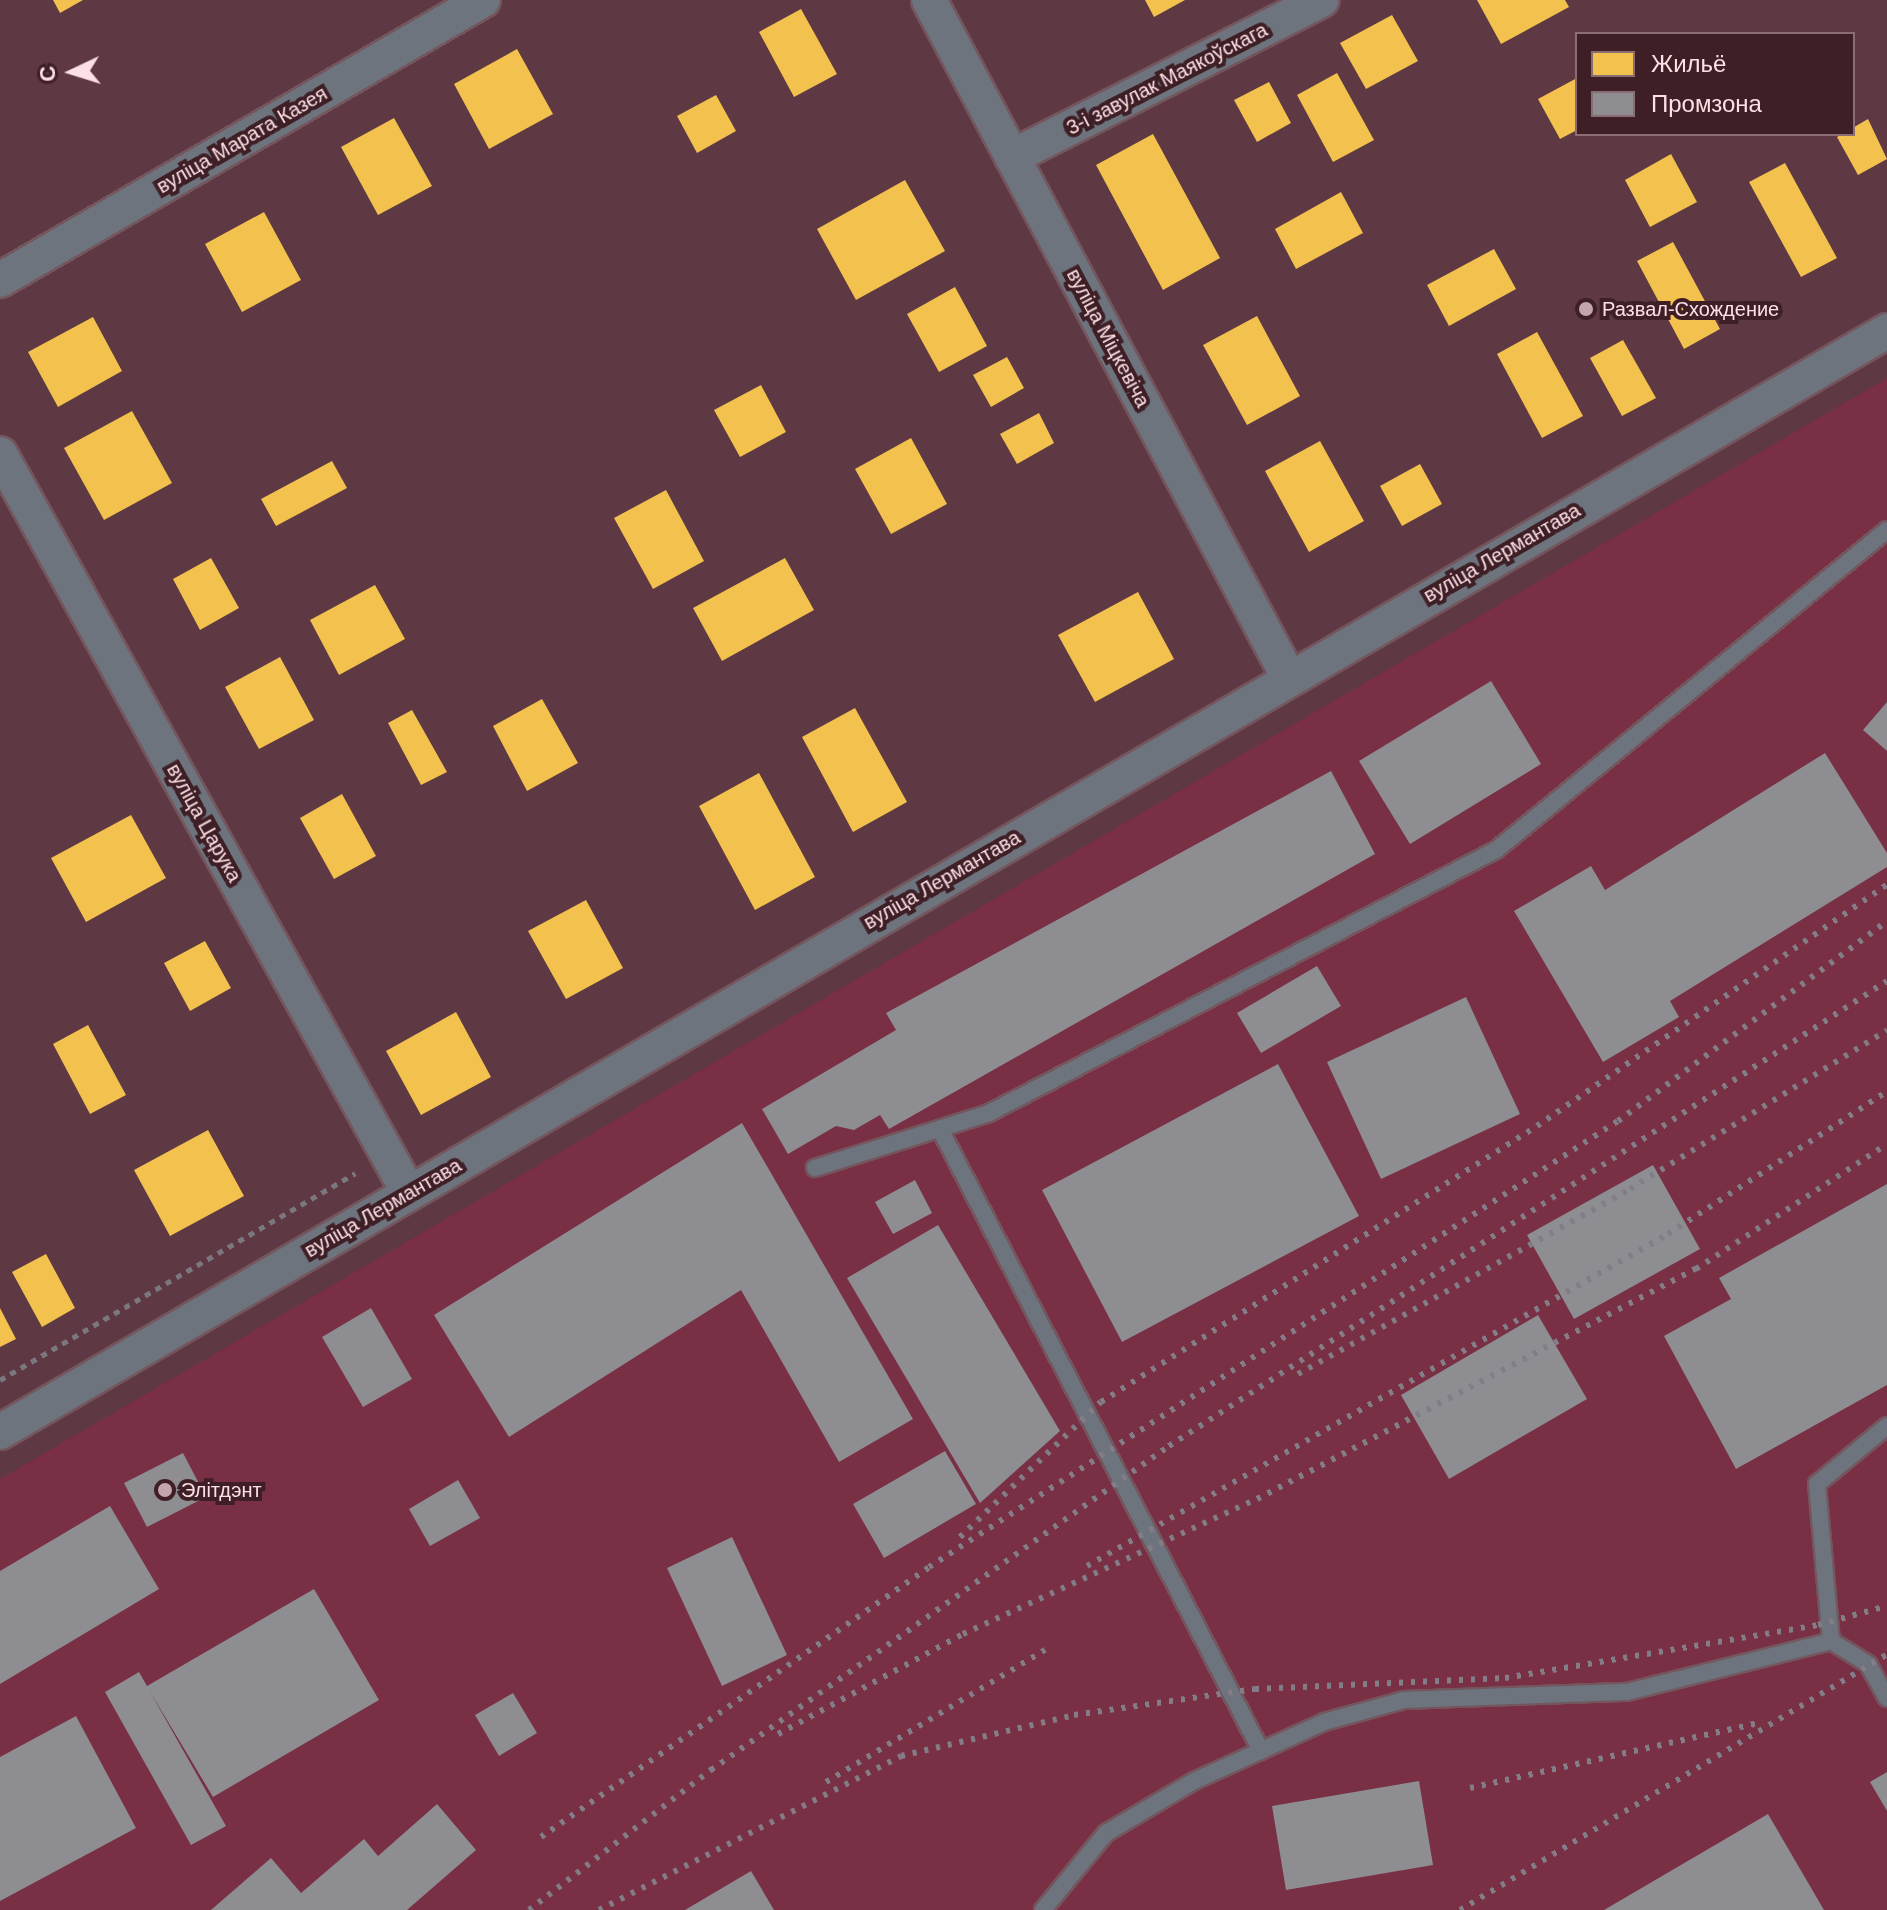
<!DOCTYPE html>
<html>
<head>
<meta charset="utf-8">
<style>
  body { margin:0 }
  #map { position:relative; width:1887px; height:1910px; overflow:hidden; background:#5e3842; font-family:Arial,sans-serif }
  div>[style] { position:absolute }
  .built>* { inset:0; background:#792f44 }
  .homes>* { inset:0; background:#f2c14e }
  .industry>* { inset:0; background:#8d8d92 }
  .path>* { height:5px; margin-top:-2.5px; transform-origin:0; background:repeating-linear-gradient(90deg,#7c767f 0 6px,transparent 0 12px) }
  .roads { filter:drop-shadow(2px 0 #74565e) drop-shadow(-2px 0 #74565e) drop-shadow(0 2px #74565e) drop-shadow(0 -2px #74565e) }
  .service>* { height:16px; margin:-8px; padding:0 8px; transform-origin:8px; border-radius:8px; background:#6e747e }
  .minor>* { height:34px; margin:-17px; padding:0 17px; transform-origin:17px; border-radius:17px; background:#6e747e }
  .rail>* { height:6px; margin-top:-3px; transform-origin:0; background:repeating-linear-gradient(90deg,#827d86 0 4px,transparent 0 12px) }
  .dots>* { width:22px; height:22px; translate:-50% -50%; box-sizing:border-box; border:4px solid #3f1f26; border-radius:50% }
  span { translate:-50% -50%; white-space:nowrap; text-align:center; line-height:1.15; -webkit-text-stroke:8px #3f1f26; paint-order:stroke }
  .street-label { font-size:20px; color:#fce0e5 }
  .poi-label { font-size:20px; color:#fce0e5 }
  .left { translate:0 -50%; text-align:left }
  .legend { position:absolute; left:1575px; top:32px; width:280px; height:104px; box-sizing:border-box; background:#3f1f26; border:2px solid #8b6c72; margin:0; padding:10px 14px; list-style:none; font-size:24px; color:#fce0e5 }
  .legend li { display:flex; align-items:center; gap:16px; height:40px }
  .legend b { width:40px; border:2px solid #8b6c72 }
  .north { position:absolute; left:32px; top:32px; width:80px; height:80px; -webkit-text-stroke:6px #3f1f26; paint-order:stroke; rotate:266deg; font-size:22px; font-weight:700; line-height:32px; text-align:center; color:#fce0e5 }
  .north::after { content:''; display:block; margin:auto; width:28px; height:36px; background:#fce0e5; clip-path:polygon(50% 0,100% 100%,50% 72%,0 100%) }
</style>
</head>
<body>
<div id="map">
  <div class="built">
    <i style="clip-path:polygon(1887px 378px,1887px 1910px,0 1910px,0 1479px)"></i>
  </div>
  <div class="homes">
    <i style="clip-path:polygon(53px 0,83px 0,60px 13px)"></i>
    <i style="clip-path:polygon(1145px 0,1185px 0,1154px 17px)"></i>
    <i style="clip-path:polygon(1477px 0,1565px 0,1569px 7px,1501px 44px)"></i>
    <i style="clip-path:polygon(801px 9px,837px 74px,794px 97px,759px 32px)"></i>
    <i style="clip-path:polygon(1392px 15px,1418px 61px,1366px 89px,1340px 43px)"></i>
    <i style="clip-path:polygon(517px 49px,553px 114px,489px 149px,454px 84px)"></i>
    <i style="clip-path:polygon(1337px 73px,1374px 140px,1333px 162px,1297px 95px)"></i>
    <i style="clip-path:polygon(1577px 78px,1577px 130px,1560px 139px,1538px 99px)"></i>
    <i style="clip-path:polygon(1269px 82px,1291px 123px,1257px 142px,1234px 100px)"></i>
    <i style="clip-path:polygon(716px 95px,736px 131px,697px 153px,677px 116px)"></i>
    <i style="clip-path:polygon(394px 118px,432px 186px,378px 215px,341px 147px)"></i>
    <i style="clip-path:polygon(1868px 119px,1887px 159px,1858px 175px,1837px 137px)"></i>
    <i style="clip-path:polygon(1153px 134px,1220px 258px,1163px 290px,1096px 165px)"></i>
    <i style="clip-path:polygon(1671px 154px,1697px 202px,1650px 227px,1625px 180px)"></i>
    <i style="clip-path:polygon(1785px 163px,1837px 258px,1801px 277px,1749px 182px)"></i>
    <i style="clip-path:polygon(905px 180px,945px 251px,856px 300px,817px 229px)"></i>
    <i style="clip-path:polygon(1341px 192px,1363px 233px,1296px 269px,1275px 229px)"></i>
    <i style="clip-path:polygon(264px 212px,301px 280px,242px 312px,205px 244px)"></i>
    <i style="clip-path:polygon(1673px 242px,1720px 329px,1684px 349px,1637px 261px)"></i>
    <i style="clip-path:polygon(1494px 249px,1516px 289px,1449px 326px,1427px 285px)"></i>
    <i style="clip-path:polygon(955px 287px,987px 346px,939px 372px,907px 314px)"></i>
    <i style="clip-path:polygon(1257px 316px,1300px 396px,1247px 425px,1203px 345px)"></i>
    <i style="clip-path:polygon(93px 317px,122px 371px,58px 407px,28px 352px)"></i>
    <i style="clip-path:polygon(1537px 332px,1583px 416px,1542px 438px,1497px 354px)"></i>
    <i style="clip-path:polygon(1623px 340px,1656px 398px,1622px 416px,1590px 358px)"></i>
    <i style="clip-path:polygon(1007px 357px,1024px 388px,991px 407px,973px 375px)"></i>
    <i style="clip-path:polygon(761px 385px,786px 432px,740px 457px,714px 410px)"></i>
    <i style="clip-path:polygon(132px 411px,172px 483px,104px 520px,64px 448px)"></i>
    <i style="clip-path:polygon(1039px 413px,1054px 443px,1017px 464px,1000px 434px)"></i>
    <i style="clip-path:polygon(911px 438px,947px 504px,891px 534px,855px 469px)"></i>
    <i style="clip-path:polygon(1320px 441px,1364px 521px,1309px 552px,1265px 471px)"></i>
    <i style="clip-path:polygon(332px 461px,347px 488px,276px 526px,261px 499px)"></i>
    <i style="clip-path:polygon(1420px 464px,1442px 504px,1402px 526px,1380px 486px)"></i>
    <i style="clip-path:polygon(666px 490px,704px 561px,653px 589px,614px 518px)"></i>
    <i style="clip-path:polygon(211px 558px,239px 608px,200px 630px,173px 579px)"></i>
    <i style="clip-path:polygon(785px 558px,814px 610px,722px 661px,693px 608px)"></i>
    <i style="clip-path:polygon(375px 585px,405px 639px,339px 675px,310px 620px)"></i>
    <i style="clip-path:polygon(1138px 592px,1174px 659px,1095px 702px,1058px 635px)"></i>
    <i style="clip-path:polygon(280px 657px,314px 720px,259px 749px,225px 687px)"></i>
    <i style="clip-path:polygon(542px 699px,578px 763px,527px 791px,493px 726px)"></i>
    <i style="clip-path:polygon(855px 708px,907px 802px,853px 832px,802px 737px)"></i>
    <i style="clip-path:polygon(412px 710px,447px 772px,421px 785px,388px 723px)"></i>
    <i style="clip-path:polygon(759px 773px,815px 877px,755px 910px,699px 806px)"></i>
    <i style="clip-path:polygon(342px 794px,376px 856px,334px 879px,300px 818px)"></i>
    <i style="clip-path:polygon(131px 815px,166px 878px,86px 922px,51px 858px)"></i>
    <i style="clip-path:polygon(586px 900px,623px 968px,566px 999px,528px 931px)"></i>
    <i style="clip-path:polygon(205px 941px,231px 988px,190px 1011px,164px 963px)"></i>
    <i style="clip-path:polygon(456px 1012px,491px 1077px,421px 1115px,386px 1051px)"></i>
    <i style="clip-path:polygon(88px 1025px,126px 1095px,90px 1114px,53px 1044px)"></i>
    <i style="clip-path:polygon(208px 1130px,244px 1196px,170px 1236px,134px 1170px)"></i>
    <i style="clip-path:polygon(46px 1254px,75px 1308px,42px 1327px,12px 1272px)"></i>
    <i style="clip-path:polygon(0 1308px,16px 1339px,0 1347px)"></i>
  </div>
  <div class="industry">
    <i style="clip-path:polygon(1491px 681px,1541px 764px,1410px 844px,1359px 761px)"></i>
    <i style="clip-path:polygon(1887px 702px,1887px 751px,1863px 730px)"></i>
    <i style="clip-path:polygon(1825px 753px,1887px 853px,1887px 867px,1670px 1001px,1679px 1017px,1603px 1062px,1514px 911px,1591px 866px,1605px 890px)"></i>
    <i style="clip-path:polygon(1331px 771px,1375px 854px,889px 1129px,880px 1115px,854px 1130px,836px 1126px,788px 1154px,762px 1109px,896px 1030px,886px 1013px)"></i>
    <i style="clip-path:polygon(1317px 966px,1341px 1006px,1261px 1053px,1237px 1013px)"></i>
    <i style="clip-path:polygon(1466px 997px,1520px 1114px,1381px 1179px,1327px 1062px)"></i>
    <i style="clip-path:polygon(1278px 1064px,1359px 1216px,1122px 1342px,1042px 1190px)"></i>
    <i style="clip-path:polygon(742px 1123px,913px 1419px,839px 1462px,741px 1290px,509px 1437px,434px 1315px)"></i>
    <i style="clip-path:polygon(1653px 1165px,1700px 1249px,1574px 1319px,1527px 1235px)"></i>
    <i style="clip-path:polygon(915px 1180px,932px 1213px,893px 1234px,875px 1202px)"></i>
    <i style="clip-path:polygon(1887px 1184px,1887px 1385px,1736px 1469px,1664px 1336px,1731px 1299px,1719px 1278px)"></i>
    <i style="clip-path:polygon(938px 1225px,1060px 1431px,980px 1503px,847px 1278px)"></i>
    <i style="clip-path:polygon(371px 1308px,412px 1379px,363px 1407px,322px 1337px)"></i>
    <i style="clip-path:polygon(1538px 1315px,1587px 1399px,1449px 1479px,1401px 1395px)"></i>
    <i style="clip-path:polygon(945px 1451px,976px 1504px,884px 1558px,853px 1504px)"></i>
    <i style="clip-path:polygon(183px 1453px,206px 1497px,147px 1527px,124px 1483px)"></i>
    <i style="clip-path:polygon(458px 1480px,480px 1518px,430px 1546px,409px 1509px)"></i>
    <i style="clip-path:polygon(110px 1506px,159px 1589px,0 1684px,0 1571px)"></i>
    <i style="clip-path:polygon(732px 1537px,787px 1655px,722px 1686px,667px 1568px)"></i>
    <i style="clip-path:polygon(314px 1589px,379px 1700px,213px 1797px,149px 1690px,226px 1826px,191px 1845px,105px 1692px,139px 1672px,147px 1686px)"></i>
    <i style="clip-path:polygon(513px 1693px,537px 1733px,499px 1756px,475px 1715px)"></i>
    <i style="clip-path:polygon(76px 1716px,136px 1828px,0 1901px,0 1757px)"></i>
    <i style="clip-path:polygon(1887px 1772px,1887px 1811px,1870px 1782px)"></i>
    <i style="clip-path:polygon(1419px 1781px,1433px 1865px,1286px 1890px,1272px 1806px)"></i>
    <i style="clip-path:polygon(437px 1804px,476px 1850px,407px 1910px,211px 1910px,271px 1858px,301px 1893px,364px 1839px,378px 1856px)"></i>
    <i style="clip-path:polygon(1768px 1814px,1824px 1910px,1604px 1910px)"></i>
    <i style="clip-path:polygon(751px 1871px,774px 1910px,685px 1910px)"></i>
  </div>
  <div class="path">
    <i style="left:0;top:1380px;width:411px;rotate:-30.2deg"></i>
  </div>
  <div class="roads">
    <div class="service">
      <i style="left:940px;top:1129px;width:700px;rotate:62.7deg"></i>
      <i style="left:815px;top:1168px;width:182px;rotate:-17.5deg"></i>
      <i style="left:989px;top:1113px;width:571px;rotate:-27.42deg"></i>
      <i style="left:1496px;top:850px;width:505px;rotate:-39.3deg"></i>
      <i style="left:1831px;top:1641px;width:158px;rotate:-95.1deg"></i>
      <i style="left:1817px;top:1484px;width:91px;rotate:-39.6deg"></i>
      <i style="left:1043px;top:1910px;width:99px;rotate:-50.7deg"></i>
      <i style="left:1106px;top:1833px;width:102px;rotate:-30.6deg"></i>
      <i style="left:1194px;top:1781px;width:143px;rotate:-24.4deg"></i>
      <i style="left:1324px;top:1722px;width:83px;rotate:-15.4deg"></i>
      <i style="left:1404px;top:1700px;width:223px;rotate:-2.1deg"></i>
      <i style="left:1627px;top:1692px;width:210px;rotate:-14deg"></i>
      <i style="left:1831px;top:1641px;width:44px;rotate:31.9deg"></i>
      <i style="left:1868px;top:1664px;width:39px;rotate:61deg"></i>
    </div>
    <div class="minor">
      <i style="left:929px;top:0;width:765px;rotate:62.03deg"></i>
      <i style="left:1012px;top:157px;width:347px;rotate:-26.9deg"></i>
      <i style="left:0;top:280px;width:558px;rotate:-30.1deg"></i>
      <i style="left:0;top:454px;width:845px;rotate:61.04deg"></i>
      <i style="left:0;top:1432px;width:2185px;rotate:-30.26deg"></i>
    </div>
  </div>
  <div class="rail">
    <i style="left:1298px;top:1374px;width:380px;rotate:-29.1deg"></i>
    <i style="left:1630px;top:1189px;width:302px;rotate:-31.7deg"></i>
    <i style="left:960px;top:1537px;width:195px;rotate:-43.8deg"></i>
    <i style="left:1101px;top:1402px;width:516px;rotate:-32.33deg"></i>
    <i style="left:1537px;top:1126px;width:425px;rotate:-34.6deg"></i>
    <i style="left:1087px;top:1566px;width:669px;rotate:-29.74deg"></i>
    <i style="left:1668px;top:1234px;width:262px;rotate:-33.1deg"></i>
    <i style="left:778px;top:1734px;width:210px;rotate:-28.4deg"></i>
    <i style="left:963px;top:1634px;width:324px;rotate:-24.7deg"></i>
    <i style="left:1257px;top:1499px;width:496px;rotate:-27.7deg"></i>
    <i style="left:1696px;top:1269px;width:228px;rotate:-33.2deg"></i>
    <i style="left:826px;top:1782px;width:256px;rotate:-31.1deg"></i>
    <i style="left:1470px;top:1788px;width:300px;rotate:-12.7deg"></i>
    <i style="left:541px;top:1837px;width:473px;rotate:-34.8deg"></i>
    <i style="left:929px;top:1567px;width:821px;rotate:-32.92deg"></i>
    <i style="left:1618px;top:1121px;width:335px;rotate:-36.6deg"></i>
    <i style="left:529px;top:1910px;width:230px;rotate:-37.6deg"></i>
    <i style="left:711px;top:1770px;width:561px;rotate:-35.28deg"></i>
    <i style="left:1169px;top:1446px;width:855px;rotate:-32.93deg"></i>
    <i style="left:599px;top:1910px;width:339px;rotate:-27deg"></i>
    <i style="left:901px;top:1756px;width:178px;rotate:-13.3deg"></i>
    <i style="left:1074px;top:1715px;width:183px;rotate:-8.2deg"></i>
    <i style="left:1255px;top:1689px;width:250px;rotate:-2.5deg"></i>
    <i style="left:1505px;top:1678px;width:317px;rotate:-9.6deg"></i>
    <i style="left:1818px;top:1625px;width:72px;rotate:-15.4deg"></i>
    <i style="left:1460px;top:1910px;width:498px;rotate:-30.9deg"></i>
  </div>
  <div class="dots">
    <i style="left:1586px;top:309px;background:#c5a5ac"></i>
    <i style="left:165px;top:1490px;background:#c5a5ac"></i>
  </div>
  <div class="street-label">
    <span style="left:1167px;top:79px;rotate:-27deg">3-і завулак Маякоўскага</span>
    <span style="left:242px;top:140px;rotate:-30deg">вуліца Марата Казея</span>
    <span style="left:1108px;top:338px;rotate:62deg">вуліца Міцкевіча</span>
    <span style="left:1502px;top:553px;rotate:-30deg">вуліца Лермантава</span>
    <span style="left:204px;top:823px;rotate:61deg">вуліца Царука</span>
    <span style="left:942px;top:880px;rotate:-30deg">вуліца Лермантава</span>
    <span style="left:383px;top:1208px;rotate:-30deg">вуліца Лермантава</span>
  </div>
  <div class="poi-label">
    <span class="left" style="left:1602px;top:309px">Развал-Схождение</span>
    <span class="left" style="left:181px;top:1490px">Элітдэнт</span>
  </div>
  <ul class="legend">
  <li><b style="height:22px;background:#f2c14e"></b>Жильё</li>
  <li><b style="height:22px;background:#8d8d92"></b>Промзона</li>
  </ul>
  <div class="north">С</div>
</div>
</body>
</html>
